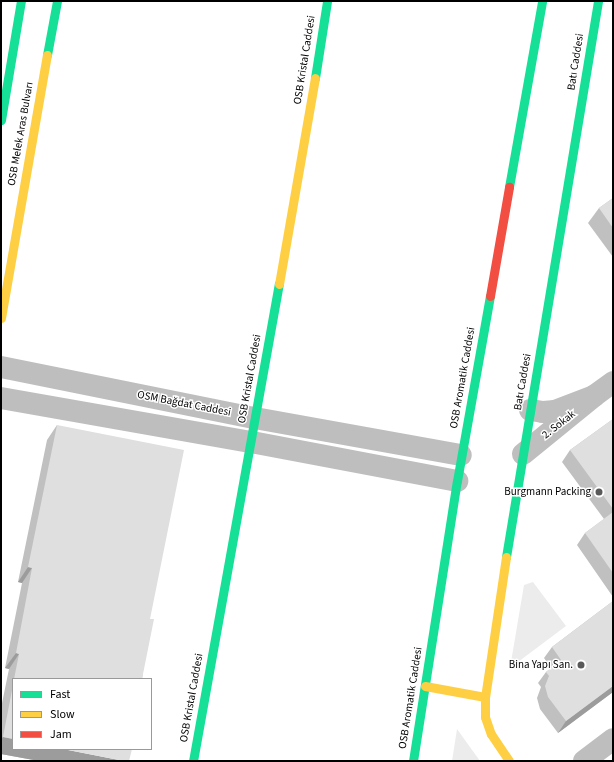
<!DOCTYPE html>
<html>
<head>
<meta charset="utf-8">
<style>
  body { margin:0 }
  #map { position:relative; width:614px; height:762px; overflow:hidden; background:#fff; font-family:"Source Sans 3",sans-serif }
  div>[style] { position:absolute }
  .green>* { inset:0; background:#ececec }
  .street>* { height:22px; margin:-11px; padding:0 11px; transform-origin:11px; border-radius:11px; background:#bebebe }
  .fast>* { height:9px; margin:-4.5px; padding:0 4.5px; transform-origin:4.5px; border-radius:4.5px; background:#16e098 }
  .slow>* { height:9px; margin:-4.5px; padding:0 4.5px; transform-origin:4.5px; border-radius:4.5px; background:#ffcf43 }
  .jam>* { height:9px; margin:-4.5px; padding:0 4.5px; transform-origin:4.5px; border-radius:4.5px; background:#f24e42 }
  .wall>* { inset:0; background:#c0c0c0 }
  .shaded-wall>* { inset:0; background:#9c9c9c }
  .building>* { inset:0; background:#dfdfdf }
  .dots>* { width:11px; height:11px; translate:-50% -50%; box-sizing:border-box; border:2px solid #fff; border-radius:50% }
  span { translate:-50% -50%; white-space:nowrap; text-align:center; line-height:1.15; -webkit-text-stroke:3px #fff; paint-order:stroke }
  .street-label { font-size:11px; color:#000 }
  .poi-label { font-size:11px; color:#000 }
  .right { translate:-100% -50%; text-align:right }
  .frame { position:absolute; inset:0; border:2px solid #000; pointer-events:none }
  .legend { position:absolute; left:12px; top:678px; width:140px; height:72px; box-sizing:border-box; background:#fff; border:1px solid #999; margin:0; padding:5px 7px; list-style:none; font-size:12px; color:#000 }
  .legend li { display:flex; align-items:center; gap:8px; height:20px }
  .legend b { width:20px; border:1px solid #999 }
</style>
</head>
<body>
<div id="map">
  <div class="green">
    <i style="clip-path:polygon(533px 582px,566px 626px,510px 668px,524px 585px)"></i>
    <i style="clip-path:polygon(457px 729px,480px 761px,452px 761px)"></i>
  </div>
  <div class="street">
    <i style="left:1px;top:367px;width:259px;rotate:11.4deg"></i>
    <i style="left:255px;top:418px;width:209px;rotate:10.2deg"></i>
    <i style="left:594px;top:396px;width:24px;rotate:-36deg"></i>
    <i style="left:1px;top:398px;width:254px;rotate:10deg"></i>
    <i style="left:251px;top:442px;width:210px;rotate:10.7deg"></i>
    <i style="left:523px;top:454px;width:92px;rotate:-39.2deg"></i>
    <i style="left:594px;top:396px;width:42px;rotate:159deg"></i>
    <i style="left:555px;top:411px;width:12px;rotate:175deg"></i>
    <i style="left:543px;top:412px;width:13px;rotate:-171deg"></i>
    <i style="left:584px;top:761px;width:36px;rotate:-37deg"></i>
  </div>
  <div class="fast">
    <i style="left:47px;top:55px;width:55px;rotate:-79.5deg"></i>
    <i style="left:315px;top:78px;width:78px;rotate:-81.1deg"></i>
    <i style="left:1px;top:120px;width:121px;rotate:-80.5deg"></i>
    <i style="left:509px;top:187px;width:189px;rotate:-79.9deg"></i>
    <i style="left:506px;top:557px;width:564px;rotate:-80.6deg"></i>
    <i style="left:193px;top:761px;width:485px;rotate:-79.8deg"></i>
    <i style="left:413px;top:761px;width:283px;rotate:-81.1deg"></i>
    <i style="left:457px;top:481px;width:188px;rotate:-79.9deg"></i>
  </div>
  <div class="slow">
    <i style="left:279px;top:284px;width:209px;rotate:-80.1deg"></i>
    <i style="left:1px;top:318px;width:267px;rotate:-80.1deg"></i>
    <i style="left:506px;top:557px;width:142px;rotate:98.5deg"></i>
    <i style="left:485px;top:697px;width:20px;rotate:90deg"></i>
    <i style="left:485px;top:717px;width:18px;rotate:71deg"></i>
    <i style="left:491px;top:734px;width:32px;rotate:56deg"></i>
    <i style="left:425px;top:686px;width:61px;rotate:10.4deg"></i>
  </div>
  <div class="jam">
    <i style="left:490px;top:296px;width:111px;rotate:-80.1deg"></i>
  </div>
  <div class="wall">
    <i style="clip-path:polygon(613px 198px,613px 257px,588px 223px,599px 208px)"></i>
    <i style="clip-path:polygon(613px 419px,613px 597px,577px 545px,585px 533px,604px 519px,562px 462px,570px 450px)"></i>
    <i style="clip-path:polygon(57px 425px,150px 619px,142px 679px,13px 679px,13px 749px,129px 761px,39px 761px,1px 754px,1px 708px,9px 669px,5px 668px,22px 583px,18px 582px,47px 440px)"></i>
    <i style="clip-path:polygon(613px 601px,613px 692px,558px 733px,540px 709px,537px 698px,541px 687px,538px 683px,546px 672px,551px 668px,544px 658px,552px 647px)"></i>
  </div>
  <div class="shaded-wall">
    <i style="clip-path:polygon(28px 567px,32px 568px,22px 583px,18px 582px)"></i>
    <i style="clip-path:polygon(16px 653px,19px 654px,9px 669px,5px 668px)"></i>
    <i style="clip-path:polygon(613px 686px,613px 692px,558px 733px,566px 721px)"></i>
    <i style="clip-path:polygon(3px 737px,13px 739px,13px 749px,63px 749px,124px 761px,39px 761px,1px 754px,1px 739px)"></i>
  </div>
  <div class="building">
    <i style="clip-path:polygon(613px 198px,613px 228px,599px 208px)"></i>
    <i style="clip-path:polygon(613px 419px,613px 509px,570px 450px)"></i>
    <i style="clip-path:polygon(57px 425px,184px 450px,150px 619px,154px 619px,142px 679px,14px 679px,19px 654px,16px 653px,32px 568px,28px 567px)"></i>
    <i style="clip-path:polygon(613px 512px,613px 573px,585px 533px)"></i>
    <i style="clip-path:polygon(613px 601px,613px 686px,566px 721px,548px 697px,545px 686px,549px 676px,546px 672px,561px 660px,552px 647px)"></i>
    <i style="clip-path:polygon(13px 685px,13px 739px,3px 737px)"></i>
    <i style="clip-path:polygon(63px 749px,132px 749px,129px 761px,124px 761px)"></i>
  </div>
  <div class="dots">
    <i style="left:599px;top:492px;background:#595959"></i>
    <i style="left:581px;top:665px;background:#595959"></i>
  </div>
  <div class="street-label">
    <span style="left:305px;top:60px;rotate:-81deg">OSB Kristal Caddesi</span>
    <span style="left:576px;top:62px;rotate:-81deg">Batı Caddesi</span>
    <span style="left:21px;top:134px;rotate:-80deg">OSB Melek Aras Bulvarı</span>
    <span style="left:463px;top:378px;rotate:-80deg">OSB Aromatik Caddesi</span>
    <span style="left:250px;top:379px;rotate:-80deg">OSB Kristal Caddesi</span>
    <span style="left:523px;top:382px;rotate:-80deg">Batı Caddesi</span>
    <span style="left:184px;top:404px;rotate:11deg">OSM Bağdat Caddesi</span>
    <span style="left:559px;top:425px;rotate:-38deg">2. Sokak</span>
    <span style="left:192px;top:698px;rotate:-80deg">OSB Kristal Caddesi</span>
    <span style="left:411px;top:698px;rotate:-81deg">OSB Aromatik Caddesi</span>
  </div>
  <div class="poi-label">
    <span class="right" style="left:591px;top:492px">Burgmann Packing</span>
    <span class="right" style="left:573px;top:665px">Bina Yapı San.</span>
  </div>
  <div class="frame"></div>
  <ul class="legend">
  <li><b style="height:5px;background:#16e098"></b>Fast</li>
  <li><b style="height:5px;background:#ffcf43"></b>Slow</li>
  <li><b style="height:5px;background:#f24e42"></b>Jam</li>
  </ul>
</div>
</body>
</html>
